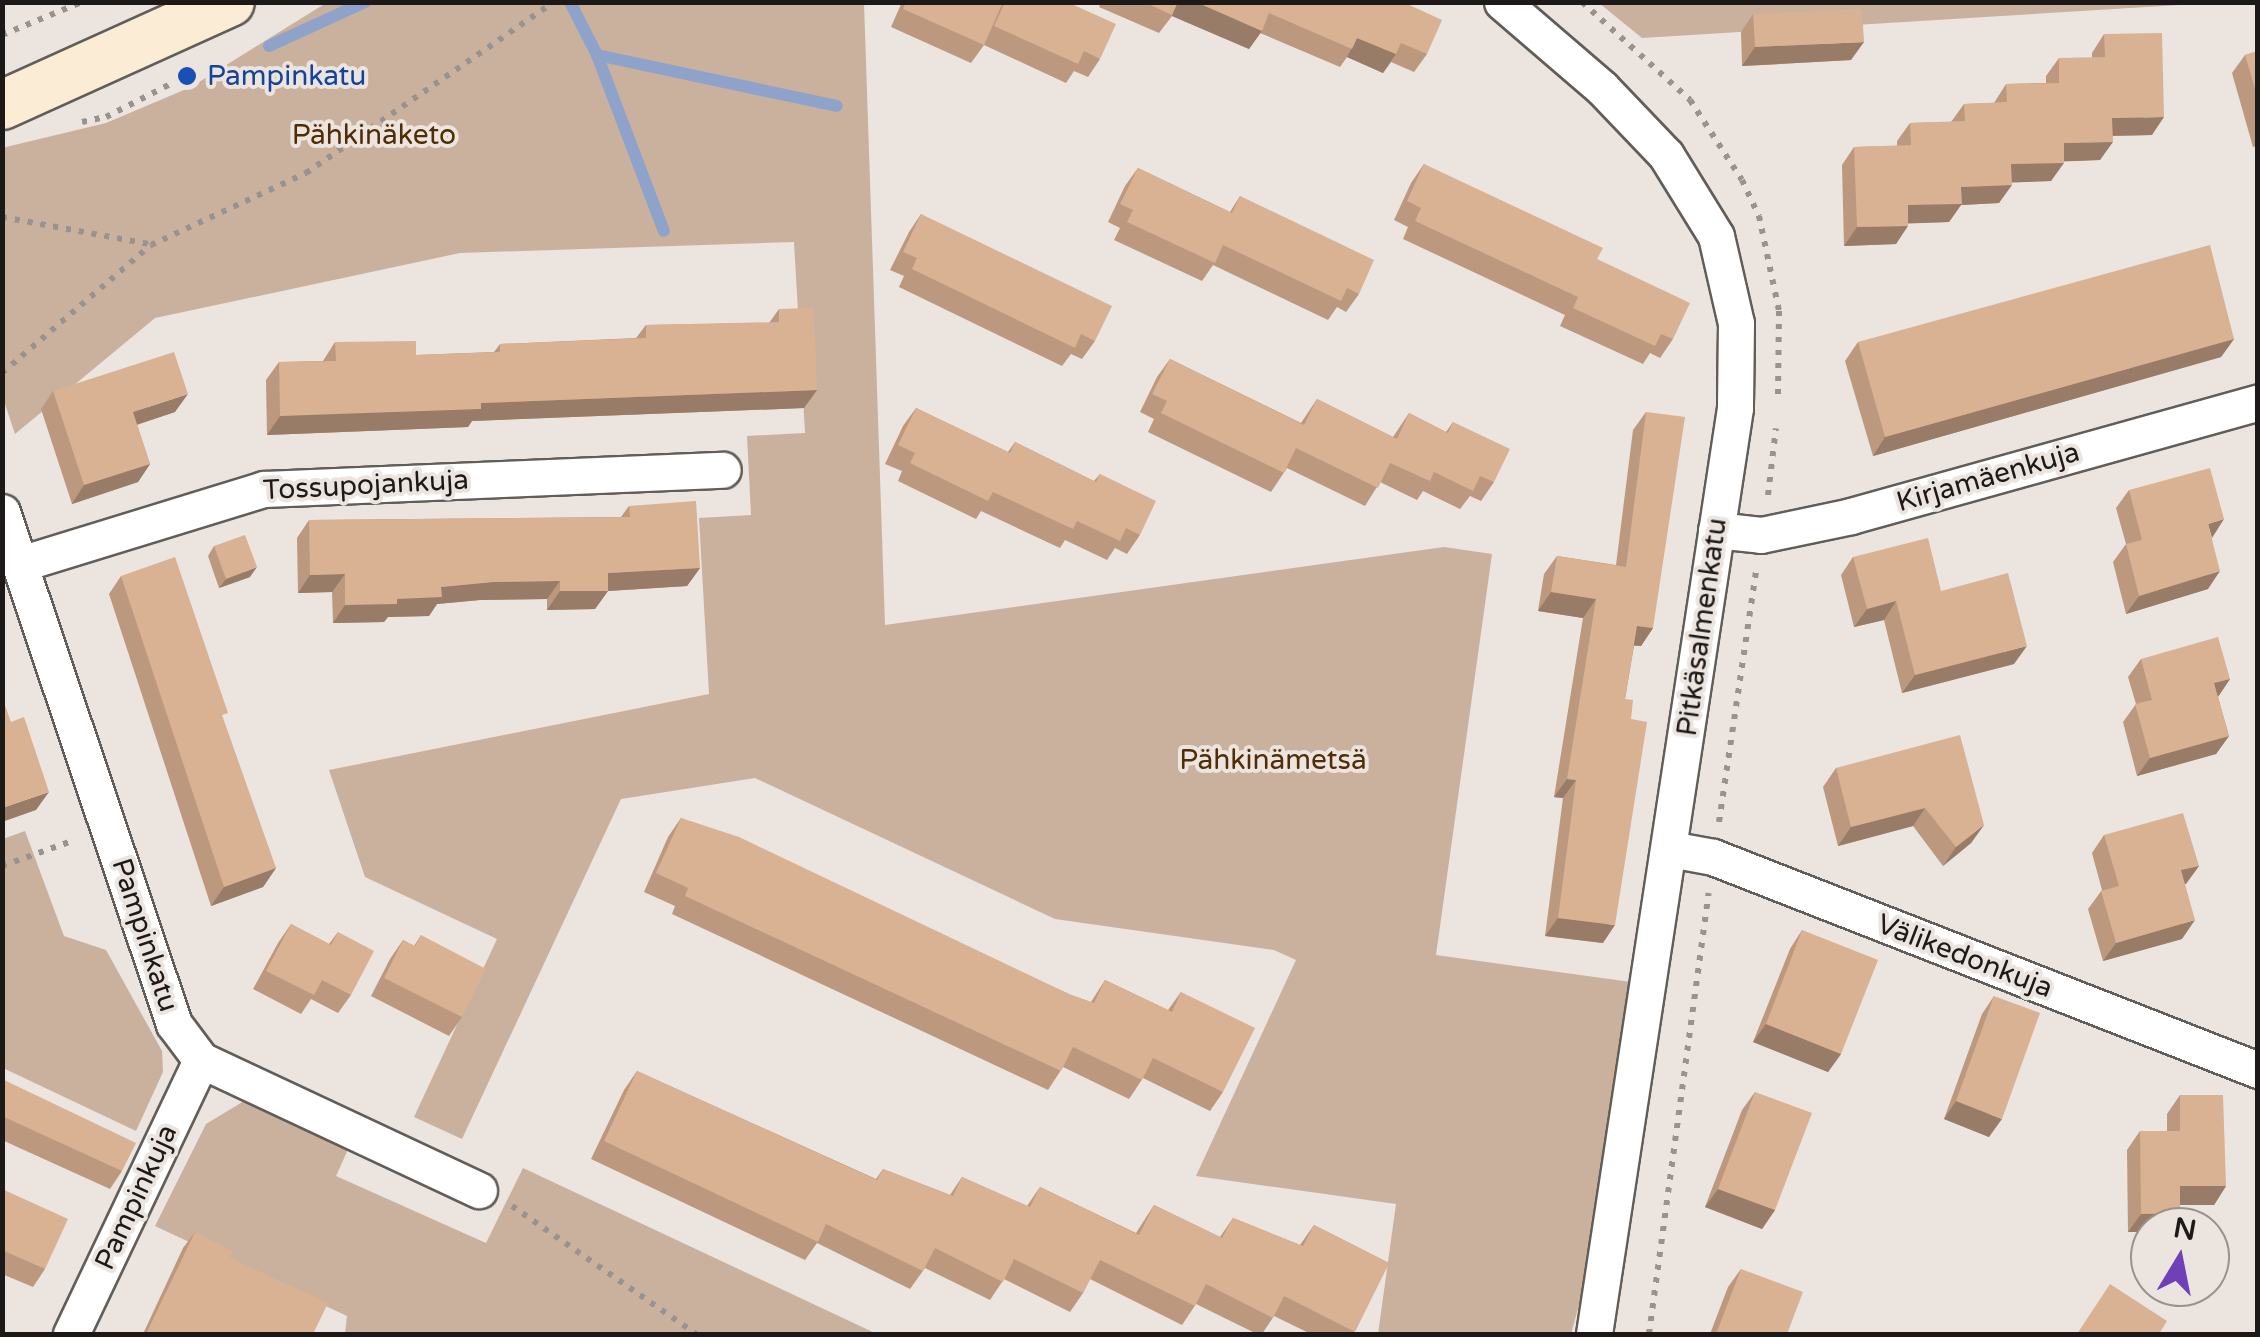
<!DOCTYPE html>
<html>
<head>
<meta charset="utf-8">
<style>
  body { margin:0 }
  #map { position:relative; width:2260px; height:1337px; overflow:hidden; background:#ebe4df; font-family:"Varela Round",sans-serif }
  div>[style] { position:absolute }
  .green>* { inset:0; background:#c9b19e }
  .stream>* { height:12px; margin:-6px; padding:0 6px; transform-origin:6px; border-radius:6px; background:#8fa3ca }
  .path>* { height:6px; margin-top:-3px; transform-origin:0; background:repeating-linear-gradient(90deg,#999390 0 5px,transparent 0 13px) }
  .roads { filter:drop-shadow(2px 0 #625d58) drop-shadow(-2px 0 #625d58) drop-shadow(0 2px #625d58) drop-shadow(0 -2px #625d58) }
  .street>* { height:35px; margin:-17.5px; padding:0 17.5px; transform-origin:17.5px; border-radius:17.5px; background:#fff }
  .secondary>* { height:48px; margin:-24px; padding:0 24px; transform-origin:24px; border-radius:24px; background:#faecd5 }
  .wall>* { inset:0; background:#bb987e }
  .shaded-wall>* { inset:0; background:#987c67 }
  .building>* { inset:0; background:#d9b193 }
  .dots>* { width:28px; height:28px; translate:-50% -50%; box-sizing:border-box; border:5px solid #ebe4df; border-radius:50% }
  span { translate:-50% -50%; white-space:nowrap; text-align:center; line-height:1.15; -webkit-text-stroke:8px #ebe4df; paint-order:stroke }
  .transit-label { font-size:28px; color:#164399 }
  .left { translate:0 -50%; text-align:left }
  .park-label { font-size:28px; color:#512c04 }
  .street-label { font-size:28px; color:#1c1918 }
  .frame { position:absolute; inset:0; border:5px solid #1c1918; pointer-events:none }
  .north { position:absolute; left:2130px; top:1207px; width:100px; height:100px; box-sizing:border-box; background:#ebe4df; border:2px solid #98938f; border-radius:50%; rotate:10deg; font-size:28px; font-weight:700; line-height:40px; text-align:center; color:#1c1918 }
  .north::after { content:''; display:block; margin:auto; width:35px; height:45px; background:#6f40b8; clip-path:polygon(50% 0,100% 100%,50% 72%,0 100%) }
</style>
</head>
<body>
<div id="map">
  <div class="green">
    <i style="clip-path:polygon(326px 3px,864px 3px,885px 625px,1444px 547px,1492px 554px,1436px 955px,1631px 982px,1593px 1254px,1571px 1334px,1378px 1334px,1396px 1204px,1196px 1176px,1296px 960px,1274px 950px,1055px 919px,755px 778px,621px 799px,462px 1139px,414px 1117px,497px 939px,365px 877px,329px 770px,709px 694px,699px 518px,751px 515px,747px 436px,805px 433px,794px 242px,460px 253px,155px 318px,15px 434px,2px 395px,2px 148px,106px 123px,191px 87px)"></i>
    <i style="clip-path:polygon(1599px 3px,2212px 3px,1642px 38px)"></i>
    <i style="clip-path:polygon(25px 831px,64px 936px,106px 950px,162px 1051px,163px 1072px,136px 1131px,3px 1068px,3px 839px)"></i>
    <i style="clip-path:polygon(249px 1098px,350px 1145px,336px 1176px,486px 1243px,523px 1168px,877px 1334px,345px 1334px,347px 1316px,155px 1226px,206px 1124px)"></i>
  </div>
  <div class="stream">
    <i style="left:570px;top:2px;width:59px;rotate:63deg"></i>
    <i style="left:597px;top:55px;width:188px;rotate:69.2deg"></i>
    <i style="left:269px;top:46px;width:106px;rotate:-24.6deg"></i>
    <i style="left:597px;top:55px;width:245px;rotate:12deg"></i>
  </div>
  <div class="path">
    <i style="left:1582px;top:2px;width:146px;rotate:42.2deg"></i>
    <i style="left:1690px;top:100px;width:95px;rotate:57deg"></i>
    <i style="left:1742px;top:180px;width:40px;rotate:65deg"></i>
    <i style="left:1759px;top:216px;width:97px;rotate:78.1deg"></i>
    <i style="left:1779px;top:311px;width:85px;rotate:90.7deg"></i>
    <i style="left:2px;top:35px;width:87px;rotate:-22.4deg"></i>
    <i style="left:82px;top:122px;width:25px;rotate:-12deg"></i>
    <i style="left:106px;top:117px;width:88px;rotate:-27.1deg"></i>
    <i style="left:2px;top:217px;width:149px;rotate:10.4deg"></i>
    <i style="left:2px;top:373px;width:196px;rotate:-40.7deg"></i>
    <i style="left:151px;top:245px;width:171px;rotate:-24.9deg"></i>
    <i style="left:306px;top:173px;width:301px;rotate:-34.6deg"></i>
    <i style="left:1768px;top:495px;width:67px;rotate:-83.2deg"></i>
    <i style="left:1719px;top:822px;width:253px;rotate:-81.6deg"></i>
    <i style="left:2px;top:866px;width:74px;rotate:-19.7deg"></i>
    <i style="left:512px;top:1206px;width:224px;rotate:34.8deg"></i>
    <i style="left:1649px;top:1334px;width:445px;rotate:-82.3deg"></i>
  </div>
  <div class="roads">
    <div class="street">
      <i style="left:1502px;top:2px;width:132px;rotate:40.7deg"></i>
      <i style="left:1602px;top:88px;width:93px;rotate:46.3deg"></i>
      <i style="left:1666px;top:155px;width:95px;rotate:58.3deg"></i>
      <i style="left:1716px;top:236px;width:89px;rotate:77.1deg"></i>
      <i style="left:1736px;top:323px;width:85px;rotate:90.7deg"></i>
      <i style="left:1735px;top:408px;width:937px;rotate:98.66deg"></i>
      <i style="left:2px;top:512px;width:540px;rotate:71.43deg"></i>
      <i style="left:174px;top:1024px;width:45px;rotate:53.1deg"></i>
      <i style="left:201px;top:1060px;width:307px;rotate:25.1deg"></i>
      <i style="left:1716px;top:530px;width:45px;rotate:6.3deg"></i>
      <i style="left:1761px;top:535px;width:92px;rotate:-11.9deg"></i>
      <i style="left:1851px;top:516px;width:423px;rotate:-15.6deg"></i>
      <i style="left:20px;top:564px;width:255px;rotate:-17.1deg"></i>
      <i style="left:264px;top:489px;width:459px;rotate:-2.4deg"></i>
      <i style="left:1670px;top:849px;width:44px;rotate:10.5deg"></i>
      <i style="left:1713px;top:857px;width:585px;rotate:21.35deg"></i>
      <i style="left:71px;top:1334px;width:303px;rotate:-64.6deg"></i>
    </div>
    <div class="secondary">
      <i style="left:2px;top:105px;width:250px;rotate:-24.3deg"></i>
    </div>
  </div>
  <div class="wall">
    <i style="clip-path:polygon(902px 2px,1067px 2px,1100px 59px,1088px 77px,1074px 71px,1066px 83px,984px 45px,971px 63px,891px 27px)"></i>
    <i style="clip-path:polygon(1101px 2px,1403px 2px,1427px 54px,1414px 72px,1391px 62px,1383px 73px,1347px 57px,1340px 67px,1260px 33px,1249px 49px,1172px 16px,1159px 33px,1099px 7px)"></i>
    <i style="clip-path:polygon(1753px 14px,1851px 60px,1742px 66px,1741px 32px)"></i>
    <i style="clip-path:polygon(2104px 34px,2152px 135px,2113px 136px,2100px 160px,2064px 161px,2051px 181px,2011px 182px,1999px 203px,1961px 205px,1949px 222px,1908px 223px,1896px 244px,1844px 246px,1842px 165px,1854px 147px,1897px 146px,1897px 141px,1910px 123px,1951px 122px,1964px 104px,1994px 103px,2006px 84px,2046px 83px,2046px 76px,2059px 58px,2092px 58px,2092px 53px)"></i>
    <i style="clip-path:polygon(2258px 51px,2258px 146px,2253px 147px,2232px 73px,2245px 55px)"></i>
    <i style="clip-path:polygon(1424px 164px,1597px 259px,1673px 339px,1660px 358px,1650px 353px,1643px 364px,1560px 326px,1565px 315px,1403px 239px,1408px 227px,1394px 220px,1411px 183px)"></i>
    <i style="clip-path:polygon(1138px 168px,1230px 212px,1240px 196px,1359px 294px,1346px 312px,1337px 307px,1328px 320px,1213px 265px,1202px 281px,1114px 240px,1120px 228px,1108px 222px,1125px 186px)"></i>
    <i style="clip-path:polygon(921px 214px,1095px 341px,1082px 359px,1071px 354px,1062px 366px,899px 287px,904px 276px,890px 270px,909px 232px)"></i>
    <i style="clip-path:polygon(779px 309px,817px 390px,804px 408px,472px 421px,468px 427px,267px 435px,266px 380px,279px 362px,323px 361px,335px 342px,416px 355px,494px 352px,500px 344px,636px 338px,646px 325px,769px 323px)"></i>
    <i style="clip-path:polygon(2234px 339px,2221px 357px,1873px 456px,1845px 361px,1858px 342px)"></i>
    <i style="clip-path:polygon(1170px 359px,1301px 423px,1317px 399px,1393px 437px,1409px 413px,1446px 432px,1453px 422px,1494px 482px,1481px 501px,1470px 496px,1460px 509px,1423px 491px,1417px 500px,1380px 482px,1365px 506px,1287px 468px,1271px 492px,1148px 432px,1154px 419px,1140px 412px,1157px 377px)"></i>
    <i style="clip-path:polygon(53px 391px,175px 412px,137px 425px,150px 464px,138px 482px,72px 504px,41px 409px)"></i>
    <i style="clip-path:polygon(916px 408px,1008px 452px,1015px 442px,1094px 481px,1100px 474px,1140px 535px,1127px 554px,1115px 548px,1107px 560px,1065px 540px,1060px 548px,981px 511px,976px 519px,898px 481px,902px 471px,885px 464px,903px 426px)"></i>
    <i style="clip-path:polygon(1646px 412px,1653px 628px,1641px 646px,1634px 646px,1625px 699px,1603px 943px,1545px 936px,1563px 798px,1554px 797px,1583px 618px,1538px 611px,1544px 574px,1557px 556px,1616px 565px,1633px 430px)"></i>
    <i style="clip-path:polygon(2129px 490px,2212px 538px,2208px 589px,2126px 614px,2113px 562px,2126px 544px,2116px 508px)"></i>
    <i style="clip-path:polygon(629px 506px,700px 568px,687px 586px,608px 591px,595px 609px,547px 610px,547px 599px,480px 600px,437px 604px,429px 616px,388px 617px,384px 622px,333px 623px,332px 592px,298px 593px,297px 538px,309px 520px,621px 517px)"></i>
    <i style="clip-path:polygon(214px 546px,250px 577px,219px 588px,208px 556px)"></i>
    <i style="clip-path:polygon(1853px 557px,1941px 591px,2014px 664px,1902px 693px,1884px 620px,1854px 627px,1841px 575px)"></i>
    <i style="clip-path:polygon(121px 576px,276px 868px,263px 887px,211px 906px,109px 594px)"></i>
    <i style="clip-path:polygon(2141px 659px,2230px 679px,2218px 697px,2229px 736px,2216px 754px,2137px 776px,2123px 722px,2136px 704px,2128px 677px)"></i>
    <i style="clip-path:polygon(1836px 768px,1984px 825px,1971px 843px,1943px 866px,1913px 826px,1838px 846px,1823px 787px)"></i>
    <i style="clip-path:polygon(681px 818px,1071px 995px,1091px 1002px,1105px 980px,1168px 1010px,1181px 992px,1223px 1092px,1210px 1111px,1143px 1078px,1129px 1099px,1063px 1067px,1048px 1090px,672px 914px,675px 906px,644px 892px,668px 837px)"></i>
    <i style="clip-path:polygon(2104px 835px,2199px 866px,2185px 884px,2182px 939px,2103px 961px,2088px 909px,2102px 890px,2092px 853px)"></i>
    <i style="clip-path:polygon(291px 924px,329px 944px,338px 932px,351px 995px,338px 1013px,311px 999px,301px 1014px,253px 989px,278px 943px)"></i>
    <i style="clip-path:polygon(1802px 930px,1841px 1054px,1828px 1072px,1753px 1042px,1790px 949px)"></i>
    <i style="clip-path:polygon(421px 935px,462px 1017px,449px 1036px,371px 996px,390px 959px,403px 940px,414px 946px)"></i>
    <i style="clip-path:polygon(1994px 996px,1989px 1137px,1944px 1119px,1982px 1014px)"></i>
    <i style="clip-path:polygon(637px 1071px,876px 1179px,883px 1169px,950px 1195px,962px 1177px,1027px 1206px,1040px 1187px,1136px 1233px,1154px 1205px,1220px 1237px,1233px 1218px,1300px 1245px,1314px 1225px,1389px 1263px,1353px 1334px,1311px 1334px,1274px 1316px,1262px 1334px,1257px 1334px,1196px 1304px,1182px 1325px,1090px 1279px,1083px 1293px,1070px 1312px,1004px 1279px,990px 1300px,925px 1268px,910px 1289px,817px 1243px,805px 1260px,591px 1159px,624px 1090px)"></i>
    <i style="clip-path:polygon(2px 1079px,122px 1171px,110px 1189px,2px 1140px)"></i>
    <i style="clip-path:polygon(1755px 1092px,1775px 1210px,1762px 1229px,1705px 1207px,1742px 1110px)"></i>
    <i style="clip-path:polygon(2180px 1095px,2226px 1186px,2214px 1205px,2180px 1205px,2180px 1213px,2171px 1227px,2150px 1227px,2150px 1232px,2128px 1232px,2127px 1150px,2140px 1131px,2167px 1131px,2167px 1114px)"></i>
    <i style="clip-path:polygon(2px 1189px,45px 1269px,33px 1287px,2px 1274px)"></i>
    <i style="clip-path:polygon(195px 1232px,230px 1258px,313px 1334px,143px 1334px,183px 1248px)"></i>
    <i style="clip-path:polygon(1741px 1269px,1787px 1334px,1710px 1334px,1728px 1287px)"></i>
  </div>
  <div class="shaded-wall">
    <i style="clip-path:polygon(1176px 2px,1196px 2px,1262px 31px,1249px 49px,1172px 16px)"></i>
    <i style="clip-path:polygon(1357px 38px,1396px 54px,1383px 73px,1347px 57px)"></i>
    <i style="clip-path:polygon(1864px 42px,1851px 60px,1742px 66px,1755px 47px)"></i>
    <i style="clip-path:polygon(2164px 117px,2152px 135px,2100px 136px,2112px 118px)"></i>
    <i style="clip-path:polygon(2113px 142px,2100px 160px,2051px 162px,2064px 143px)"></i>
    <i style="clip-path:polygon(2064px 163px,2051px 181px,1998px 183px,2011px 164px)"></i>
    <i style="clip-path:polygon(2012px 185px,1999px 203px,1961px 205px,1949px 222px,1895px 224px,1908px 205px,1961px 187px)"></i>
    <i style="clip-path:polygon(1908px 226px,1896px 244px,1844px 246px,1857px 227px)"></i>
    <i style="clip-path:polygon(2234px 339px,2221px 357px,1873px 456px,1885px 437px)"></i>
    <i style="clip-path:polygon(817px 390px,804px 408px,472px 421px,468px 427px,267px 435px,280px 416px,481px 403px)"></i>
    <i style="clip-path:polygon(188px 394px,175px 412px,120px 430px,133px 412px)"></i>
    <i style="clip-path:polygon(150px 464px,138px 482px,72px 504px,84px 485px)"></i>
    <i style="clip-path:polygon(2224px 519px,2212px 538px,2208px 524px)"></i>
    <i style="clip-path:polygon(257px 567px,250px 577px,219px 588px,226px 579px)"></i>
    <i style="clip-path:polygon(700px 568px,687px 586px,608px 591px,595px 609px,547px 610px,560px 591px,608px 573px)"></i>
    <i style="clip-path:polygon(2220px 571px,2208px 589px,2126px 614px,2139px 596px)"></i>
    <i style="clip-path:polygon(345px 574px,332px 592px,298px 593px,310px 575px)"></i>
    <i style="clip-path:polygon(560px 581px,547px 599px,480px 600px,437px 604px,429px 616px,388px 617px,384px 622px,333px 623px,345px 605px,397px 599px,441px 587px,493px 582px)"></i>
    <i style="clip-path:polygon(1551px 592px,1596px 599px,1583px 618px,1538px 611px)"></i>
    <i style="clip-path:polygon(1896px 601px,1884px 620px,1854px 627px,1867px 609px)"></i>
    <i style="clip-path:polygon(1637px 626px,1653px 628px,1641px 646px,1625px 644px)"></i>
    <i style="clip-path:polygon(2027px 646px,2014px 664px,1902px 693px,1915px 675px)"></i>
    <i style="clip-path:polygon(2230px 679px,2217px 698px,2214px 683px)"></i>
    <i style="clip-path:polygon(2229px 736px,2216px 754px,2137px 776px,2150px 758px)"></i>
    <i style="clip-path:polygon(1567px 779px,1576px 780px,1563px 798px,1554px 797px)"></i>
    <i style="clip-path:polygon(49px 792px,36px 810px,2px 822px,2px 808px)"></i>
    <i style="clip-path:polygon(1925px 808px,1913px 826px,1838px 846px,1851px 827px)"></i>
    <i style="clip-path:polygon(1984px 825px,1971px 843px,1943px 866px,1956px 847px)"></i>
    <i style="clip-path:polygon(2199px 866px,2186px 884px,2168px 888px,2181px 870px)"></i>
    <i style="clip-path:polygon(276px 868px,263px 887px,211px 906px,224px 887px)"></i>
    <i style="clip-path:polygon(1558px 918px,1615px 925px,1603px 943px,1545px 936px)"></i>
    <i style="clip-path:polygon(2195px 920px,2182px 939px,2103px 961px,2116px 943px)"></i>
    <i style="clip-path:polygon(1766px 1024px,1841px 1054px,1828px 1072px,1753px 1042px)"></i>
    <i style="clip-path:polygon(1956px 1101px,2002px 1119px,1989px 1137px,1944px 1119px)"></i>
    <i style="clip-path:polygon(2180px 1186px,2226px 1186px,2214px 1205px,2167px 1205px)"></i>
    <i style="clip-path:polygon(1718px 1189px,1775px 1210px,1762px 1229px,1705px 1207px)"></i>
    <i style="clip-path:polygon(2180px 1213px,2171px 1227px,2150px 1227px,2150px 1232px,2128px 1232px,2141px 1214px)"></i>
  </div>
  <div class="building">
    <i style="clip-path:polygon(906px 2px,1003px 2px,984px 45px,903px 9px)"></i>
    <i style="clip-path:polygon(1005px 2px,1067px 2px,1116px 24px,1100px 59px,1084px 51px,1078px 64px,994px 26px)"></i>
    <i style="clip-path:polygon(1144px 2px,1178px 2px,1172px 15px)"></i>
    <i style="clip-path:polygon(1196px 2px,1403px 2px,1442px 20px,1427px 54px,1401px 43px,1396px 54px,1357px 38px,1352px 49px,1269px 13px,1262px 31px)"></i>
    <i style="clip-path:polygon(1862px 9px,1864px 42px,1755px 47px,1753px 14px)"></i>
    <i style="clip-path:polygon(2162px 33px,2164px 117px,2112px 118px,2113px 142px,2064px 143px,2064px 163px,2011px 164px,2012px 185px,1961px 187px,1962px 204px,1908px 205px,1908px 226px,1857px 227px,1854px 147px,1911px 145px,1910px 123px,1965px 121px,1964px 104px,2007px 102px,2006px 84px,2059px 83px,2059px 58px,2105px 57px,2104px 34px)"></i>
    <i style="clip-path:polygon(2258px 51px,2258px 99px,2245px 55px)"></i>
    <i style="clip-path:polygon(1424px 164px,1603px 248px,1597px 259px,1690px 303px,1673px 339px,1661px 334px,1655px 346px,1573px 308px,1578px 297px,1415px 221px,1421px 208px,1407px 201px)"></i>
    <i style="clip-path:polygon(1138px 168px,1232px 213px,1240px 196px,1374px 260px,1359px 294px,1347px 288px,1341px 301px,1223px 245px,1215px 263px,1127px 222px,1133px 210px,1120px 204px)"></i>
    <i style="clip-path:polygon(921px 214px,1112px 306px,1095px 341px,1081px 334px,1075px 348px,912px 269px,917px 258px,903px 252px)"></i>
    <i style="clip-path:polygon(2210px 245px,2234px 339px,1885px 437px,1858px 342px)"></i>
    <i style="clip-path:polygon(814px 308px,817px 390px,481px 403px,481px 409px,280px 416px,279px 362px,336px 361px,335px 342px,416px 341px,416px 355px,500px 352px,500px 344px,646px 338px,646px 325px,779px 322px,779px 309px)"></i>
    <i style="clip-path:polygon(174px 352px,188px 394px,133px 412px,150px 464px,84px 485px,53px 391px)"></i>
    <i style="clip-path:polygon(1170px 359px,1304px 425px,1317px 399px,1397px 439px,1409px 413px,1448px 433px,1453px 422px,1510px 449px,1494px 482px,1480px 476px,1473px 491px,1434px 472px,1430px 481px,1390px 463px,1378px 488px,1296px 448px,1284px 473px,1161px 413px,1167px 401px,1152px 394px)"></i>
    <i style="clip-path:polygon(916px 408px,1010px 453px,1015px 442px,1096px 482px,1100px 474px,1156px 501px,1140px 535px,1126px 528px,1120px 541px,1077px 521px,1073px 529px,993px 492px,988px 501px,910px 463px,915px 453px,898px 445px)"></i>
    <i style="clip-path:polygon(1646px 412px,1685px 417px,1653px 628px,1637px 626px,1625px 699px,1633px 700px,1631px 719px,1647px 722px,1615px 925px,1558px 918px,1576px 780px,1567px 779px,1596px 599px,1551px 592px,1557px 556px,1626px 567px)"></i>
    <i style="clip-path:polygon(2210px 468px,2224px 519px,2208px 524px,2220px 571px,2139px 596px,2126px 544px,2142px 540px,2129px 490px)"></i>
    <i style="clip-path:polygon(696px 501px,700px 568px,608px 573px,608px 591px,560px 591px,560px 581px,493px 582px,441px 587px,442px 597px,397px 599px,397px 604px,345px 605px,345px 574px,310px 575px,309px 520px,630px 517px,629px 506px)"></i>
    <i style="clip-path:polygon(245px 535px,257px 567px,226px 579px,214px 546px)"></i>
    <i style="clip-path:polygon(1928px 538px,1941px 591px,2008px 573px,2027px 646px,1915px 675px,1896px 601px,1867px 609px,1853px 557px)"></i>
    <i style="clip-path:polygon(175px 557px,228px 713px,222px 715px,276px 868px,224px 887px,121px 576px)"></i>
    <i style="clip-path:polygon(2218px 637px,2230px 679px,2214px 683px,2229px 736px,2150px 758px,2135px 704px,2152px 700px,2141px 659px)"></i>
    <i style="clip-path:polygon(2px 697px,11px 722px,24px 717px,49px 792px,2px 808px)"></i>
    <i style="clip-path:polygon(1960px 735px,1984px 825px,1956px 847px,1925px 808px,1851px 827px,1836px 768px)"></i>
    <i style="clip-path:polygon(2183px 813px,2199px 866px,2181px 870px,2195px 920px,2116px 943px,2101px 891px,2119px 886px,2104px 835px)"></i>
    <i style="clip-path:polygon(681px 818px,739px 837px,1071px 995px,1094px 1003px,1105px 980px,1172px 1012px,1181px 992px,1255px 1028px,1223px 1092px,1153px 1058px,1142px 1080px,1073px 1047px,1061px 1071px,685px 896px,688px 888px,656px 873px)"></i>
    <i style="clip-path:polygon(291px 924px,331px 945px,338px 932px,374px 951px,351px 995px,322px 980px,314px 995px,266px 971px)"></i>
    <i style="clip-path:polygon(1802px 930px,1878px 960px,1841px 1054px,1766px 1024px)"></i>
    <i style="clip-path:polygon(421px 935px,486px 969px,462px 1017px,384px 978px,403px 940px,415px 946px)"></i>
    <i style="clip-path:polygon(1994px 996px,2040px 1013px,2002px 1119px,1956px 1101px)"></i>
    <i style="clip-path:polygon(637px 1071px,877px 1180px,883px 1169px,953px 1196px,962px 1177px,1030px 1207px,1040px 1187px,1139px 1235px,1154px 1205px,1222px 1238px,1233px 1218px,1303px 1246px,1314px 1225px,1389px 1263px,1355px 1332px,1284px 1296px,1273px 1318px,1206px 1284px,1195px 1306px,1100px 1260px,1083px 1293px,1014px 1259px,1003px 1282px,935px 1248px,923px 1271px,826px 1224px,818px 1242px,604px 1141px)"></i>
    <i style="clip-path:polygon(2px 1079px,136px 1143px,122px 1171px,4px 1117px,2px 1120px)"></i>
    <i style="clip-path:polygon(1755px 1092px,1812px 1113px,1775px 1210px,1718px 1189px)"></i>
    <i style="clip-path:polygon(2180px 1095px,2223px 1095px,2226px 1186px,2180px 1186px,2180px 1213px,2141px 1214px,2140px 1131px,2180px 1131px)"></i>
    <i style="clip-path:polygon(2px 1189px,68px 1219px,45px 1269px,2px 1250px)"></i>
    <i style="clip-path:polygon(195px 1232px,233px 1251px,230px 1258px,328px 1303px,313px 1334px,146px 1334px)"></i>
    <i style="clip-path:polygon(1741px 1269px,1803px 1292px,1787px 1334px,1716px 1334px)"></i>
    <i style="clip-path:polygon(2110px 1284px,2167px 1321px,2159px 1334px,2077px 1334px)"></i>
  </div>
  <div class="dots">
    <i style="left:187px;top:76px;background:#1a4fb4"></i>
  </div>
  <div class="transit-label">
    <span class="left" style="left:207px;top:76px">Pampinkatu</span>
  </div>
  <div class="park-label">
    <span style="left:374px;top:135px">Pähkinäketo</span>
    <span style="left:1273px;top:760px">Pähkinämetsä</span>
  </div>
  <div class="street-label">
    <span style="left:1988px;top:477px;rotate:-16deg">Kirjamäenkuja</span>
    <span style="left:366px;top:485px;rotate:-3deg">Tossupojankuja</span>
    <span style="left:1702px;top:627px;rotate:-82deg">Pitkäsalmenkatu</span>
    <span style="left:145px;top:935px;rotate:72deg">Pampinkatu</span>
    <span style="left:1965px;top:956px;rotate:21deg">Välikedonkuja</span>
    <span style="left:136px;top:1197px;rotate:-65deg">Pampinkuja</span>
  </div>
  <div class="frame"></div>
  <div class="north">N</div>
</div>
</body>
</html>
